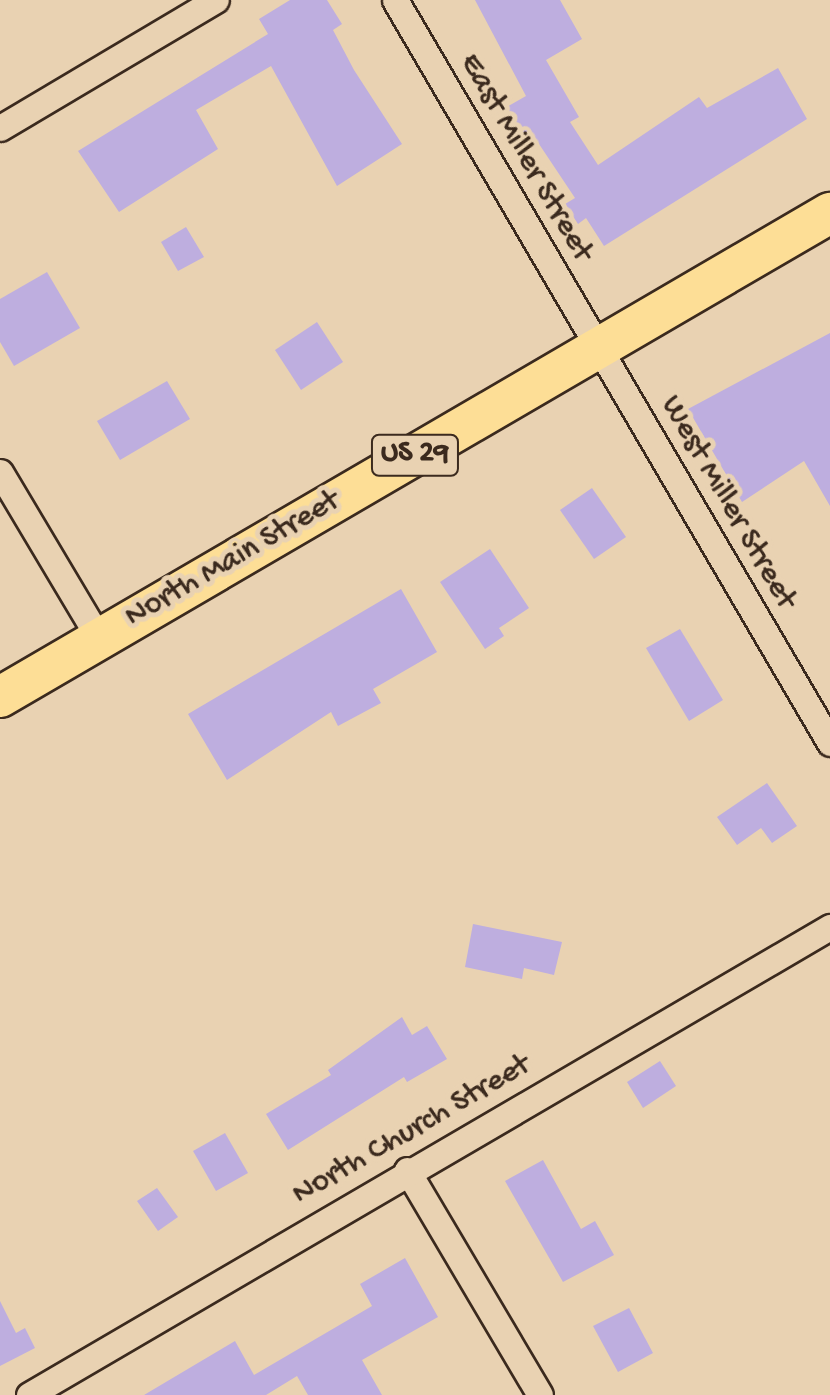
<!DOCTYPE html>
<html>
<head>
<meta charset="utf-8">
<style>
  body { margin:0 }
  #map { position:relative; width:830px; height:1395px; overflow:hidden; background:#e9d2b2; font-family:"Gochi Hand",sans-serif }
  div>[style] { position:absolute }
  .building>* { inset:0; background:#beaedf }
  .roads { filter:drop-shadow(2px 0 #3b2a1e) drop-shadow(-2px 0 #3b2a1e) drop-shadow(0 2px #3b2a1e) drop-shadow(0 -2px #3b2a1e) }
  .street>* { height:25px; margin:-12.5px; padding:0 12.5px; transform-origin:12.5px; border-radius:12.5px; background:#e9d2b2 }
  .primary>* { height:40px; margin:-20px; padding:0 20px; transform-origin:20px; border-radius:20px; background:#fdde96 }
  span { translate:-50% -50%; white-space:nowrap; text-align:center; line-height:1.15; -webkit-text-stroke:10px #e9d2b2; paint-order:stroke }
  .shield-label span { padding:2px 8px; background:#e9d2b2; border:2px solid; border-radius:8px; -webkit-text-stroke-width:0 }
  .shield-label { font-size:30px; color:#3b2a1e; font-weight:700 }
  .street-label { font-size:32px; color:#3b2a1e }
</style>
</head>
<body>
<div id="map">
  <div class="building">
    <i style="clip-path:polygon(290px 0,327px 0,342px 24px,333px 30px,354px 70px,402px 144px,337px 186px,271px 66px,196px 110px,218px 149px,119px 212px,78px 151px,268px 34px,259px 19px)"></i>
    <i style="clip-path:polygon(475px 0,560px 0,582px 39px,546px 60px,579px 117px,570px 122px,598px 165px,699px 97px,707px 108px,778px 68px,807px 119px,604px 246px,586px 218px,578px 224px,565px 204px,575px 198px,537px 141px,527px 147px,505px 108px,526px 96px)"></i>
    <i style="clip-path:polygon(186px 227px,204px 257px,178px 271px,161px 242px)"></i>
    <i style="clip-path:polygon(47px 272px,80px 328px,14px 366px,0 342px,0 299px)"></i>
    <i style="clip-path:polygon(317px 322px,343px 362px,301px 390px,275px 350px)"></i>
    <i style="clip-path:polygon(830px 333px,830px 506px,804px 461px,742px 502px,688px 409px)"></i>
    <i style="clip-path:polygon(167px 381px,190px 419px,120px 460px,97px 421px)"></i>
    <i style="clip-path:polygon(592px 488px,626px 537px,594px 559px,560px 510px)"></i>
    <i style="clip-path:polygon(490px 549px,529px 608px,499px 628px,504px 636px,485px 649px,440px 582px)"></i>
    <i style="clip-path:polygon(401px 589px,437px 652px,373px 689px,381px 703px,338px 726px,331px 712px,227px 780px,188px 714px)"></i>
    <i style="clip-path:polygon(680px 629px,723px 700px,689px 721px,646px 648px)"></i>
    <i style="clip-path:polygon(767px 783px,797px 826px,772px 843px,761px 828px,737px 845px,717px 817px)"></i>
    <i style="clip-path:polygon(473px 924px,562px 942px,554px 975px,524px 968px,522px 979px,465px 967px)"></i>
    <i style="clip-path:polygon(402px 1017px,412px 1035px,427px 1026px,447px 1059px,407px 1082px,404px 1077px,288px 1150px,266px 1114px,331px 1075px,328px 1070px)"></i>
    <i style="clip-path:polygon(660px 1061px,676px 1086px,643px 1108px,627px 1082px)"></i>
    <i style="clip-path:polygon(225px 1133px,248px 1173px,216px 1191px,193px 1151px)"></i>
    <i style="clip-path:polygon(543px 1160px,581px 1229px,595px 1221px,614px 1255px,563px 1282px,505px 1181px)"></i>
    <i style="clip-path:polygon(157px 1188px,178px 1217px,158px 1231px,137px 1201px)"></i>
    <i style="clip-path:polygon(405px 1258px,438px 1317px,362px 1360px,382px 1395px,308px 1395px,297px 1376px,266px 1395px,144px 1395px,235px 1341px,254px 1375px,372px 1306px,360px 1284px)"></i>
    <i style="clip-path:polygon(0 1301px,16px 1333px,25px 1328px,35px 1348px,0 1366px)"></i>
    <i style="clip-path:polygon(629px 1308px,653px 1353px,618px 1372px,593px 1326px)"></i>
  </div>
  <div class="roads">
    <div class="street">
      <i style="left:395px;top:0;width:861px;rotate:59.65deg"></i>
      <i style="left:0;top:128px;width:251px;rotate:-30.7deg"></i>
      <i style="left:0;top:472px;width:193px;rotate:59.2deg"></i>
      <i style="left:407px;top:1170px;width:261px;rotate:59.4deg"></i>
      <i style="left:29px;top:1395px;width:928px;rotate:-30.3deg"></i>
    </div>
    <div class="primary">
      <i style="left:0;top:697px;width:961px;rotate:-30.25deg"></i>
    </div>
  </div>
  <div class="shield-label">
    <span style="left:415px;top:455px">US 29</span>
  </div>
  <div class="street-label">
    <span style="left:525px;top:158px;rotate:60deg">East Miller Street</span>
    <span style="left:727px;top:503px;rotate:60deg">West Miller Street</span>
    <span style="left:233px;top:560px;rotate:-30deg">North Main Street</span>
    <span style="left:412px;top:1131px;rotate:-30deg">North Church Street</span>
  </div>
</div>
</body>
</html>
